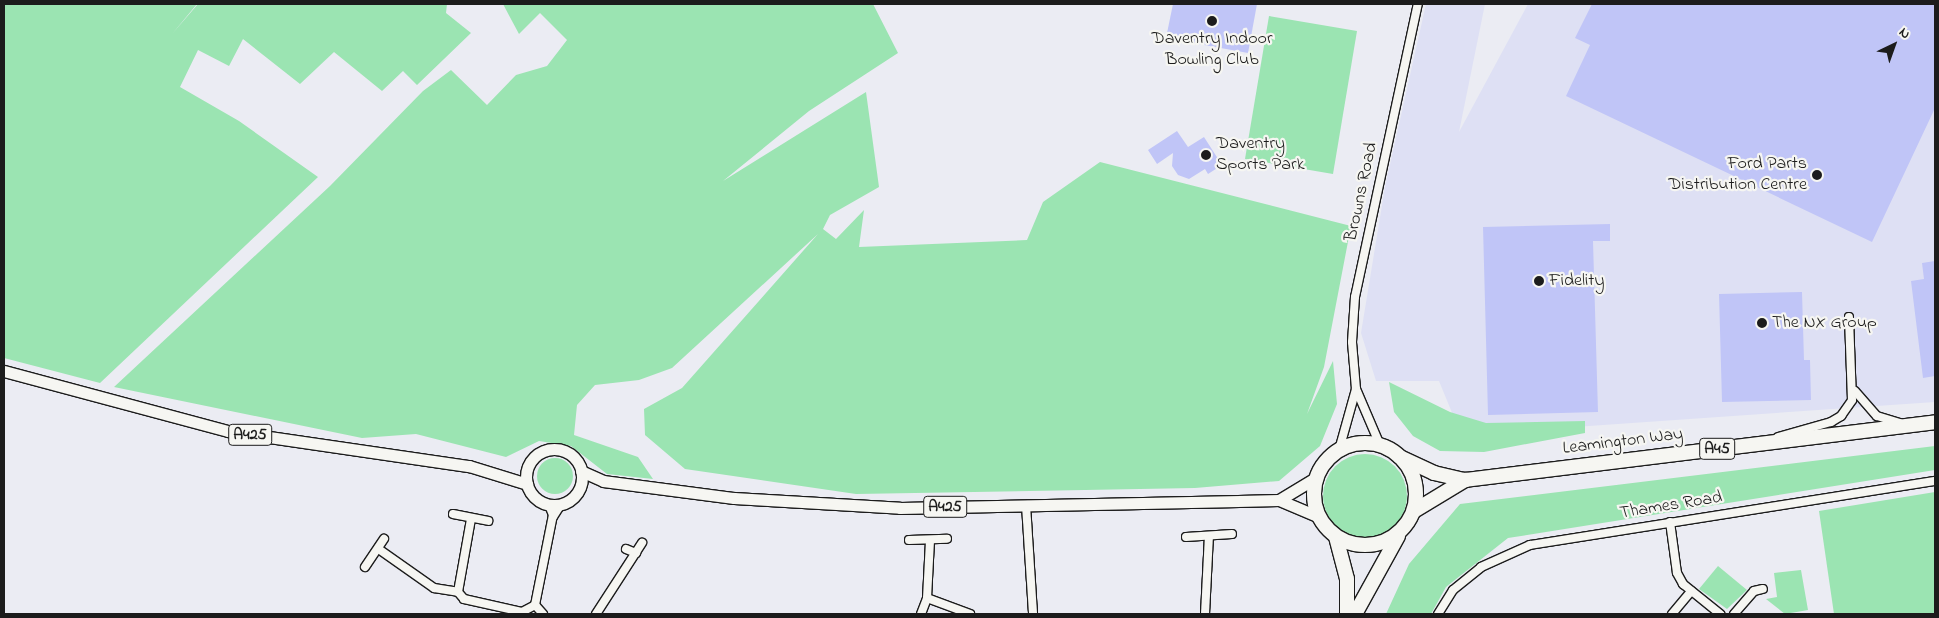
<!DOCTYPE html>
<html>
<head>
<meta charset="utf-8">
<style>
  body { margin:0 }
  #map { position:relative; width:1939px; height:618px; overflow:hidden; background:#ebecf3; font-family:"Indie Flower",sans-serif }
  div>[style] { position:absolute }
  .built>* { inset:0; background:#dee0f4 }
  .green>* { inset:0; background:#9be4b2 }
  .round { border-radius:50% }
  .building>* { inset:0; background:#c0c5f7 }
  .roads { filter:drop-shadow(1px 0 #1c1c1c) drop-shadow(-1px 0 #1c1c1c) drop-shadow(0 1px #1c1c1c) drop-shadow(0 -1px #1c1c1c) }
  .street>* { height:8px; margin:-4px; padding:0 4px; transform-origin:4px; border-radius:4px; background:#f6f6f2 }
  .primary>* { height:11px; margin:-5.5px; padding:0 5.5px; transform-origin:5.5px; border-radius:5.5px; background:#f6f6f2 }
  .primary>.ring { margin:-5.5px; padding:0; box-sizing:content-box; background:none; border:11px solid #f6f6f2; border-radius:50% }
  .highway>* { height:14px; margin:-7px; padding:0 7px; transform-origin:7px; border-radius:7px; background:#f6f6f2 }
  .highway>.ring { margin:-7px; padding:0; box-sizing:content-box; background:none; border:14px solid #f6f6f2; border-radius:50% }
  .dots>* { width:14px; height:14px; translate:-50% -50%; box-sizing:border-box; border:2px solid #f6f6f2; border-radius:50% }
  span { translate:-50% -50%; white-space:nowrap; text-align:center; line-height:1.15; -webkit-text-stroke:4.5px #f6f6f2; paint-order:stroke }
  .shield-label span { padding:1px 4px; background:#f6f6f2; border:1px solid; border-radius:4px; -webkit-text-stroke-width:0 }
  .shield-label { font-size:16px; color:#1c1c1c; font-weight:700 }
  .poi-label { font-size:18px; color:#1c1c1c }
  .left { translate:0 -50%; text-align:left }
  .right { translate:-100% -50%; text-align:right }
  .street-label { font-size:18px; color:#1c1c1c }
  .frame { position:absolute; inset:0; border:5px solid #1c1c1c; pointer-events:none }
  .north { position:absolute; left:1869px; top:20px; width:50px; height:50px; -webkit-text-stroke:4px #f6f6f2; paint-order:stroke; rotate:42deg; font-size:14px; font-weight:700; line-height:20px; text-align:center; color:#1c1c1c }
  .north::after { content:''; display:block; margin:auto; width:18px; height:22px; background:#1c1c1c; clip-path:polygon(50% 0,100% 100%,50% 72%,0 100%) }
</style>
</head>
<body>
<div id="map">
  <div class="built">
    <i style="clip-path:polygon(1426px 4px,1485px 4px,1459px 132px,1528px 4px,1935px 4px,1935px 402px,1487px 433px,1455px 420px,1439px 381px,1376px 381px,1361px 333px,1385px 187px)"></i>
  </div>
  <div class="green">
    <i style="clip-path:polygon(4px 4px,197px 4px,172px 34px,198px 4px,447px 4px,446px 13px,471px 33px,417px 85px,403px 71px,382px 91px,334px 52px,300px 84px,243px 39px,229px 66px,198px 50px,180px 87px,239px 121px,318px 177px,100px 383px,4px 358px)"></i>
    <i style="clip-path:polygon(503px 4px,873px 4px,898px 53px,809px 111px,723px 181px,866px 92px,879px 187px,830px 215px,823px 229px,836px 239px,864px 210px,859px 247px,1027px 240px,1043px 202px,1100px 162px,1351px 226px,1324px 367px,1307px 414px,1333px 361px,1337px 404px,1320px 446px,1279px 481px,1195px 488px,856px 494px,685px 469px,645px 435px,644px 409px,682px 388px,818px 234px,672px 368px,639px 380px,595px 385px,577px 405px,574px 435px,638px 457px,653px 479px,607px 474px,571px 446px,539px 441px,506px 457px,416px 434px,362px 438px,114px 387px,330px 186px,423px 91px,451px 70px,487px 105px,516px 75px,547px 66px,567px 40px,540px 13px,519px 34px)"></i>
    <i style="clip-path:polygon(1269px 16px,1357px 31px,1333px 174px,1245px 159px)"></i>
    <i style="clip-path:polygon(1389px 382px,1450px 412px,1486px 423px,1585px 421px,1585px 433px,1484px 452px,1440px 451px,1413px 436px,1394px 412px)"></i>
    <i style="clip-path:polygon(1935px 446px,1935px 470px,1508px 538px,1446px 587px,1431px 614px,1386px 614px,1409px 564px,1460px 504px)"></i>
    <i class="round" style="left:1323px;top:454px;width:84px;height:84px"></i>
    <i class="round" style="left:537px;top:458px;width:36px;height:36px"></i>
    <i style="clip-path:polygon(1935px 492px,1935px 614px,1834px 614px,1819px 511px)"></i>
    <i style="clip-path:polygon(1718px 566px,1747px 590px,1727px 609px,1699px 589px)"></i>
    <i style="clip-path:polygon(1801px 570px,1808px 610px,1785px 614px,1766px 599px,1777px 597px,1774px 573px)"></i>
  </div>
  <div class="building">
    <i style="clip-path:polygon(1173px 4px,1257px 4px,1248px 53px,1166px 38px)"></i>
    <i style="clip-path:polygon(1592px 4px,1935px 4px,1935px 108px,1872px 242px,1566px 96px,1590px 45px,1575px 38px)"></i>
    <i style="clip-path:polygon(1177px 131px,1188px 147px,1204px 137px,1222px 165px,1208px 174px,1205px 169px,1189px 179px,1178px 175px,1172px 166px,1173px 153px,1157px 164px,1148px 150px)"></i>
    <i style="clip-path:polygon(1610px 224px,1610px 241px,1593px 241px,1598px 412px,1488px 415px,1483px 227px)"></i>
    <i style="clip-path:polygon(1935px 261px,1935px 376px,1923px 378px,1911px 281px,1924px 279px,1922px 263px)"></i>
    <i style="clip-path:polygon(1802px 292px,1804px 360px,1810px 360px,1811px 400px,1722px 402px,1719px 294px)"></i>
  </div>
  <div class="roads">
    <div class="street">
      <i style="left:1855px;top:391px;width:33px;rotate:49deg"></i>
      <i style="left:1877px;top:416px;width:24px;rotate:17deg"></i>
      <i style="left:1778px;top:437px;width:55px;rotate:-15.8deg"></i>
      <i style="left:1831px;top:422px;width:12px;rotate:-31deg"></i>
      <i style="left:1841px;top:416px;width:19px;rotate:-55deg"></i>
      <i style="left:1852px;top:400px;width:83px;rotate:-92.1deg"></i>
      <i style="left:1380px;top:445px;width:61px;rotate:-113.2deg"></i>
      <i style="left:1356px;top:389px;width:47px;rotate:-94.9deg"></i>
      <i style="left:1352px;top:342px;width:45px;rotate:-86.2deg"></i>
      <i style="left:1355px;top:297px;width:300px;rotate:-77.9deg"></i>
      <i style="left:1339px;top:450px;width:63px;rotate:-74.4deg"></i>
      <i style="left:1026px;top:505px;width:109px;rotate:86.3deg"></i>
      <i style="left:453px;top:514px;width:36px;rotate:11deg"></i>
      <i style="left:553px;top:517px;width:15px;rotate:-58deg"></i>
      <i style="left:1670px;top:522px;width:51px;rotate:82.2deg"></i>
      <i style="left:1677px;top:573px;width:13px;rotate:61deg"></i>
      <i style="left:1683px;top:584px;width:48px;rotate:39deg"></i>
      <i style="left:1186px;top:537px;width:46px;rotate:-3.7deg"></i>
      <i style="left:909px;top:540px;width:38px;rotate:-2deg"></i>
      <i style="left:626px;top:549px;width:11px;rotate:22deg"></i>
      <i style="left:380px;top:550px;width:66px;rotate:35.1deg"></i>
      <i style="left:434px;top:588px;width:24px;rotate:9deg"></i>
      <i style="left:458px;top:592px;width:9px;rotate:49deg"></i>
      <i style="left:464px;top:599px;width:59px;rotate:12.6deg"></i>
      <i style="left:522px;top:612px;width:15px;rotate:-28deg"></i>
      <i style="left:365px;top:567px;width:34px;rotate:-56deg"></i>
      <i style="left:458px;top:592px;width:74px;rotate:-79.9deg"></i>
      <i style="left:927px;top:598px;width:46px;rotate:20.4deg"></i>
      <i style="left:535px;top:605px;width:92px;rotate:-78.7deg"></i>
      <i style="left:553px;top:515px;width:11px;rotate:-112deg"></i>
      <i style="left:535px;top:605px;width:12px;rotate:48deg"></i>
      <i style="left:596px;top:614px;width:85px;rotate:-57.1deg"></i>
      <i style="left:921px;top:614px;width:17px;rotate:-69deg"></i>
      <i style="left:927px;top:598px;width:57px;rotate:-87deg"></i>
      <i style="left:1205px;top:614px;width:78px;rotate:-87.1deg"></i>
      <i style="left:1438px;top:614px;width:28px;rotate:-58deg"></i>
      <i style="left:1453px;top:590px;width:36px;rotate:-39deg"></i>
      <i style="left:1481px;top:567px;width:54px;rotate:-24.2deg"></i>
      <i style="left:1530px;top:545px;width:410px;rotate:-9deg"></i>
      <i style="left:1672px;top:614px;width:30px;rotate:-50deg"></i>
      <i style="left:1734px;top:614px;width:30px;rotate:-49deg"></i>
      <i style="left:1754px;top:591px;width:9px;rotate:-13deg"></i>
    </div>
    <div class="primary">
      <i style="left:4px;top:371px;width:232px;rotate:15deg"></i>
      <i style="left:228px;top:431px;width:244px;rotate:8.3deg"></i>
      <i style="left:469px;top:466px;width:61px;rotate:17.2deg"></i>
      <i class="ring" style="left:526px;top:449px;width:45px;height:45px"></i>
      <i style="left:581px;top:471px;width:24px;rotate:24deg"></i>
      <i style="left:603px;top:481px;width:132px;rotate:7.4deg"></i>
      <i style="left:734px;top:498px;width:166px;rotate:3.4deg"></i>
      <i style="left:900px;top:508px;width:379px;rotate:-1.2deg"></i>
      <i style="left:1279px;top:500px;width:43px;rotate:23deg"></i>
      <i style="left:1279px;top:500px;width:44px;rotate:-31.2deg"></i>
    </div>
    <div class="highway">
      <i class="ring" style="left:1314px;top:443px;width:88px;height:88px"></i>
      <i style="left:1400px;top:457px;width:38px;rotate:25deg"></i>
      <i style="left:1434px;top:473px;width:32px;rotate:13deg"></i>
      <i style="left:1465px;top:480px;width:474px;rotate:-7deg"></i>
      <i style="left:1414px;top:511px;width:60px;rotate:-31.3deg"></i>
      <i style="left:1336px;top:537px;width:43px;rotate:75.3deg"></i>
      <i style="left:1347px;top:579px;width:35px;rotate:90deg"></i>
      <i style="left:1355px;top:614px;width:89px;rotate:-61.1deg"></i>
    </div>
  </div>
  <div class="dots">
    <i style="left:1212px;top:21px;background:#1c1c1c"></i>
    <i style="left:1206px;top:155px;background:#1c1c1c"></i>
    <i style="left:1817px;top:175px;background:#1c1c1c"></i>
    <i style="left:1539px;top:281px;background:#1c1c1c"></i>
    <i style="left:1762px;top:323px;background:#1c1c1c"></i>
  </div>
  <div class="shield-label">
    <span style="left:250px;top:435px">A425</span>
    <span style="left:1717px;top:449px">A45</span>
    <span style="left:945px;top:507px">A425</span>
  </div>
  <div class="poi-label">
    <span style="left:1212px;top:50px">Daventry Indoor<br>Bowling Club</span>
    <span class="left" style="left:1216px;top:155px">Daventry<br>Sports Park</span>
    <span class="right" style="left:1807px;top:175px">Ford Parts<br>Distribution Centre</span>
    <span class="left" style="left:1549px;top:281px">Fidelity</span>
    <span class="left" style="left:1772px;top:323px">The NX Group</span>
  </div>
  <div class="street-label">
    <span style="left:1362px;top:192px;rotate:-78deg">Browns Road</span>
    <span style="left:1623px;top:442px;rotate:-7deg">Leamington Way</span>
    <span style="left:1671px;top:506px;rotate:-9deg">Thames Road</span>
  </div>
  <div class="frame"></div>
  <div class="north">N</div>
</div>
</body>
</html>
